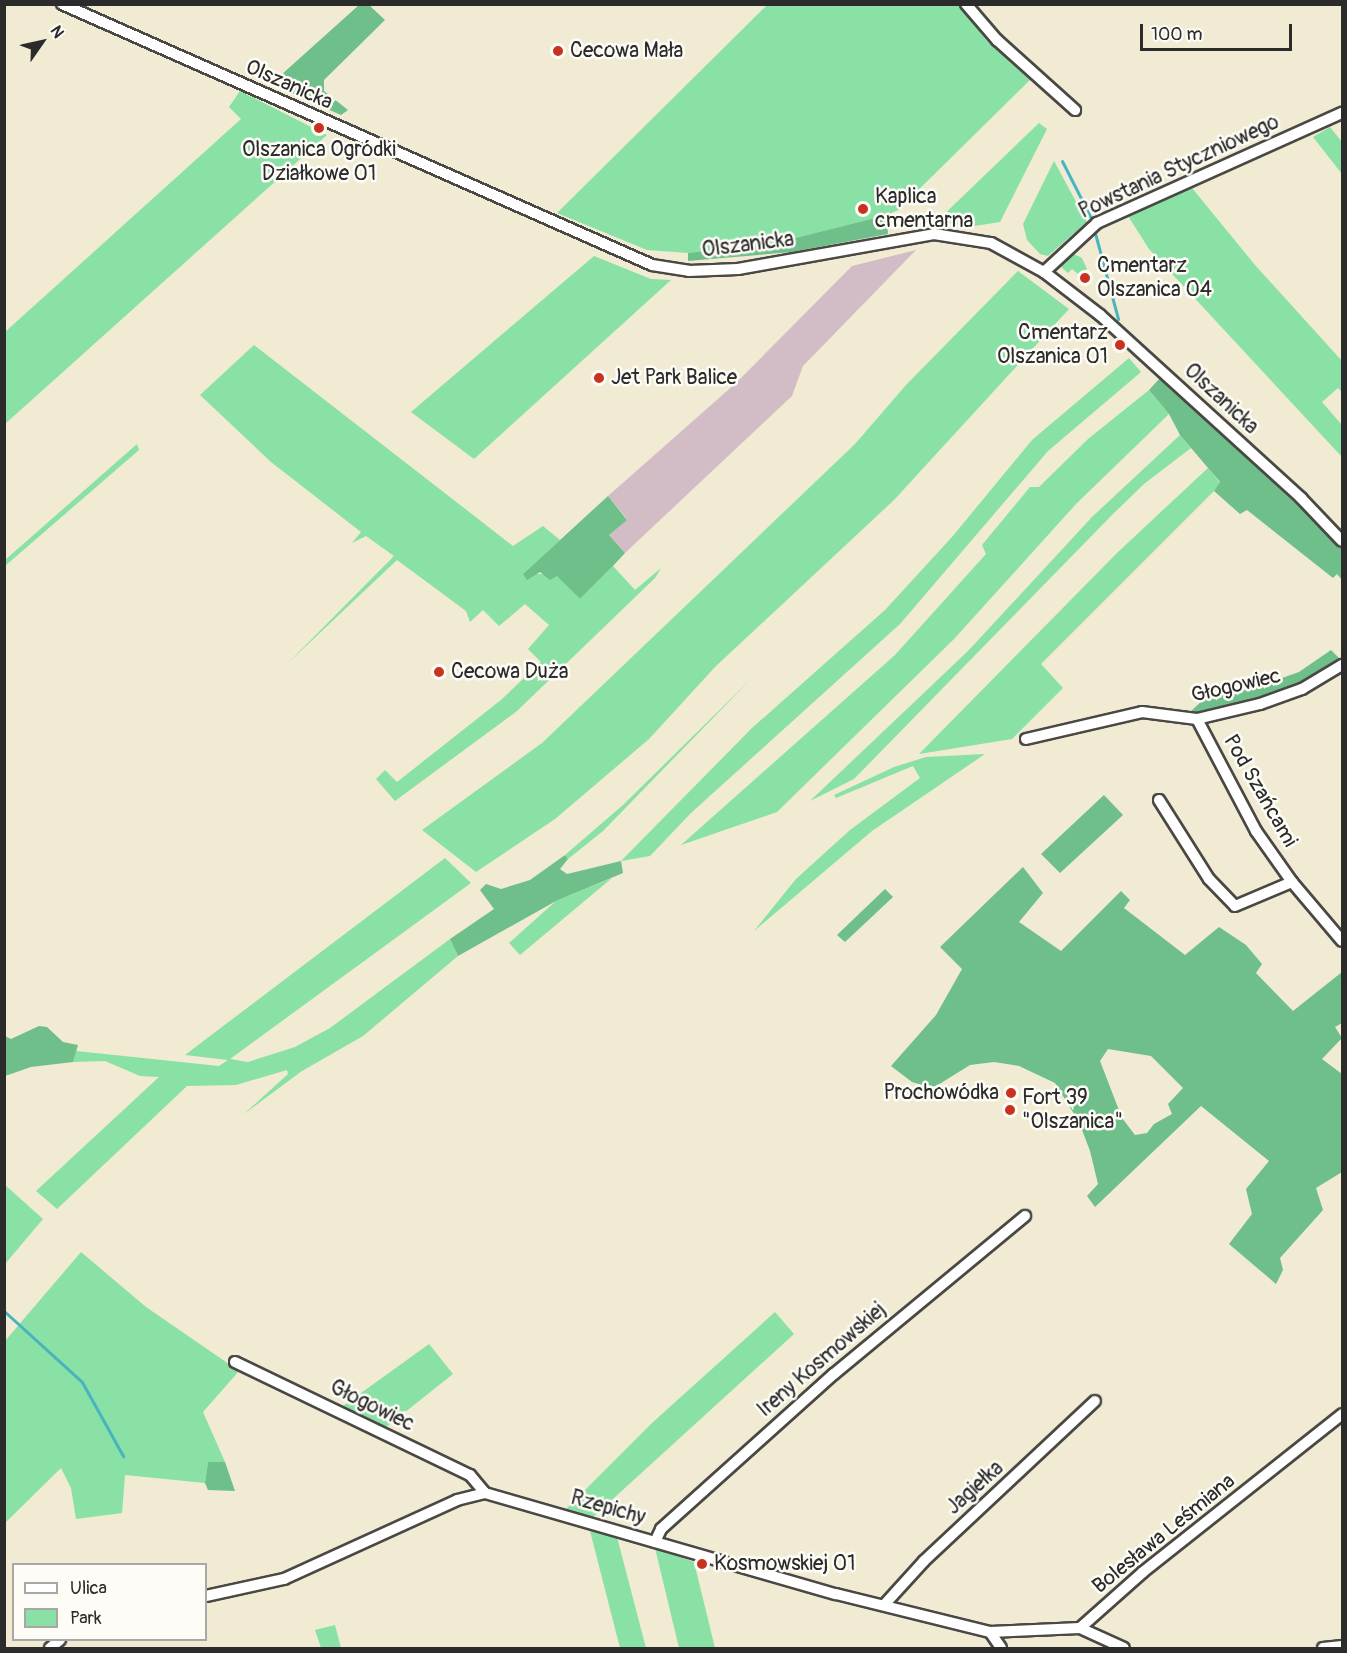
<!DOCTYPE html>
<html>
<head>
<meta charset="utf-8">
<style>
  body { margin:0 }
  #map { position:relative; width:1347px; height:1653px; overflow:hidden; background:#f0ebd2; font-family:Pangolin,sans-serif }
  div>[style] { position:absolute }
  .industrial>* { inset:0; background:#d2bdc7 }
  .green>* { inset:0; background:#89e1a5 }
  .forest>* { inset:0; background:#6ebf8a }
  .stream>* { height:3px; margin:-1.5px; padding:0 1.5px; transform-origin:1.5px; border-radius:1.5px; background:#47b5c0 }
  .roads { filter:drop-shadow(2px 0 #494844) drop-shadow(-2px 0 #494844) drop-shadow(0 2px #494844) drop-shadow(0 -2px #494844) }
  .minor>* { height:10px; margin:-5px; padding:0 5px; transform-origin:5px; border-radius:5px; background:#fff }
  .dots>* { width:16px; height:16px; translate:-50% -50%; box-sizing:border-box; border:3px solid #fdfcf7; border-radius:50% }
  span { translate:-50% -50%; white-space:nowrap; text-align:center; line-height:1.15; -webkit-text-stroke:5px #fdfcf7; paint-order:stroke }
  .poi-label { font-size:21px; color:#2b2b2b }
  .left { translate:0 -50%; text-align:left }
  .right { translate:-100% -50%; text-align:right }
  .street-label { font-size:21px; color:#2b2b2b }
  .frame { position:absolute; inset:0; border:6px solid #2b2b2b; pointer-events:none }
  .legend { position:absolute; left:12px; top:1563px; width:195px; height:78px; box-sizing:border-box; background:#fdfcf7; border:2px solid #a9a8a5; margin:0; padding:8px 10px; list-style:none; font-size:18px; color:#2b2b2b }
  .legend li { display:flex; align-items:center; gap:12px; height:30px }
  .legend b { width:30px; border:2px solid #a9a8a5 }
  .north { position:absolute; left:12px; top:12px; width:60px; height:60px; -webkit-text-stroke:4px #fdfcf7; paint-order:stroke; rotate:56deg; font-size:16px; font-weight:700; line-height:24px; text-align:center; color:#2b2b2b }
  .north::after { content:''; display:block; margin:auto; width:21px; height:27px; background:#2b2b2b; clip-path:polygon(50% 0,100% 100%,50% 72%,0 100%) }
  .scale { position:absolute; left:1140px; top:24px; width:152px; height:27px; box-sizing:border-box; border:3px solid #2b2b2b; border-top:0; padding-left:8px; font-size:18px; line-height:21px; white-space:nowrap; color:#2b2b2b; -webkit-text-stroke:4px #fdfcf7; paint-order:stroke }
</style>
</head>
<body>
<div id="map">
  <div class="industrial">
    <i style="clip-path:polygon(916px 250px,803px 366px,792px 396px,625px 553px,609px 535px,627px 519px,608px 496px,736px 383px,852px 266px)"></i>
  </div>
  <div class="green">
    <i style="clip-path:polygon(767px 5px,961px 5px,986px 40px,1030px 80px,898px 210px,887px 215px,779px 242px,688px 253px,647px 250px,557px 213px)"></i>
    <i style="clip-path:polygon(240px 91px,327px 135px,5px 424px,5px 332px,241px 119px,229px 107px)"></i>
    <i style="clip-path:polygon(1039px 123px,1047px 129px,1000px 222px,968px 227px,936px 222px)"></i>
    <i style="clip-path:polygon(1330px 127px,1342px 142px,1342px 174px,1313px 137px)"></i>
    <i style="clip-path:polygon(1054px 161px,1087px 222px,1048px 256px,1040px 254px,1027px 240px,1023px 224px)"></i>
    <i style="clip-path:polygon(1192px 188px,1255px 265px,1342px 361px,1342px 392px,1338px 388px,1322px 402px,1342px 425px,1342px 457px,1149px 249px,1128px 216px)"></i>
    <i style="clip-path:polygon(1074px 254px,1082px 258px,1087px 269px,1078px 274px,1072px 269px,1068px 273px,1061px 267px,1063px 260px)"></i>
    <i style="clip-path:polygon(594px 256px,651px 279px,671px 280px,474px 459px,411px 412px)"></i>
    <i style="clip-path:polygon(1018px 271px,1069px 309px,894px 500px,715px 667px,649px 739px,555px 819px,476px 872px,422px 830px,542px 743px,855px 444px,906px 385px)"></i>
    <i style="clip-path:polygon(254px 345px,513px 546px,543px 526px,560px 540px,524px 573px,557px 575px,580px 599px,613px 566px,635px 590px,661px 568px,655px 578px,517px 711px,395px 801px,376px 779px,385px 770px,397px 782px,501px 700px,541px 662px,528px 649px,549px 625px,525px 604px,499px 626px,483px 610px,470px 622px,466px 611px,397px 560px,288px 663px,394px 556px,366px 536px,352px 543px,361px 532px,271px 462px,200px 395px)"></i>
    <i style="clip-path:polygon(1129px 358px,1141px 372px,1048px 451px,900px 624px,691px 813px,650px 856px,621px 861px,752px 728px,885px 610px,952px 537px,1032px 440px)"></i>
    <i style="clip-path:polygon(1149px 390px,1169px 414px,1076px 504px,954px 639px,777px 812px,681px 845px,895px 655px,986px 554px,982px 545px,1030px 487px,1039px 487px,1088px 439px)"></i>
    <i style="clip-path:polygon(1180px 435px,1191px 448px,1144px 484px,1111px 516px,854px 779px,810px 801px,968px 651px,1092px 517px)"></i>
    <i style="clip-path:polygon(137px 444px,139px 450px,5px 566px,5px 560px)"></i>
    <i style="clip-path:polygon(1208px 468px,1220px 483px,1214px 491px,1041px 664px,1063px 688px,1012px 739px,919px 754px,1118px 552px)"></i>
    <i style="clip-path:polygon(750px 680px,603px 831px,568px 859px,565px 855px,623px 805px)"></i>
    <i style="clip-path:polygon(985px 754px,872px 831px,754px 931px,796px 879px,850px 830px,920px 778px,913px 766px,836px 798px,834px 795px,894px 767px,926px 757px)"></i>
    <i style="clip-path:polygon(445px 858px,471px 883px,230px 1059px,248px 1062px,295px 1047px,330px 1028px,450px 939px,458px 956px,363px 1036px,302px 1071px,244px 1114px,288px 1074px,287px 1070px,236px 1085px,187px 1086px,57px 1209px,36px 1191px,159px 1077px,140px 1076px,105px 1061px,73px 1062px,76px 1051px,219px 1066px,228px 1060px,185px 1055px)"></i>
    <i style="clip-path:polygon(612px 878px,520px 955px,509px 943px,556px 901px)"></i>
    <i style="clip-path:polygon(4px 1184px,43px 1219px,5px 1264px,4px 1264px)"></i>
    <i style="clip-path:polygon(81px 1252px,146px 1307px,239px 1371px,203px 1412px,225px 1462px,208px 1462px,205px 1483px,125px 1475px,122px 1513px,76px 1519px,71px 1488px,61px 1468px,5px 1523px,5px 1341px)"></i>
    <i style="clip-path:polygon(775px 1312px,794px 1334px,592px 1518px,566px 1509px,652px 1423px)"></i>
    <i style="clip-path:polygon(429px 1344px,453px 1374px,385px 1428px,343px 1406px)"></i>
    <i style="clip-path:polygon(590px 1531px,617px 1537px,646px 1648px,620px 1648px)"></i>
    <i style="clip-path:polygon(655px 1548px,694px 1562px,715px 1648px,679px 1648px)"></i>
    <i style="clip-path:polygon(335px 1625px,341px 1648px,321px 1648px,315px 1630px)"></i>
  </div>
  <div class="forest">
    <i style="clip-path:polygon(359px 5px,369px 5px,385px 20px,324px 80px,324px 91px,348px 110px,341px 115px,271px 84px)"></i>
    <i style="clip-path:polygon(887px 215px,888px 234px,792px 252px,688px 261px,688px 253px,779px 242px)"></i>
    <i style="clip-path:polygon(1161px 377px,1342px 547px,1342px 580px,1337px 574px,1333px 578px,1247px 510px,1240px 514px,1214px 491px,1220px 482px,1180px 435px,1169px 414px,1149px 390px)"></i>
    <i style="clip-path:polygon(608px 496px,627px 520px,609px 535px,625px 553px,613px 566px,580px 599px,557px 576px,550px 580px,540px 572px,527px 580px,523px 574px)"></i>
    <i style="clip-path:polygon(1331px 650px,1342px 661px,1309px 691px,1201px 722px,1189px 713px,1204px 699px,1257px 687px,1299px 672px)"></i>
    <i style="clip-path:polygon(1104px 795px,1123px 815px,1060px 873px,1041px 854px)"></i>
    <i style="clip-path:polygon(565px 855px,568px 859px,560px 869px,567px 874px,621px 861px,623px 873px,556px 901px,458px 956px,450px 939px,494px 909px,480px 890px,486px 884px,501px 889px,530px 880px)"></i>
    <i style="clip-path:polygon(evenodd,1023px 867px,1043px 893px,1019px 922px,1061px 951px,1121px 891px,1130px 900px,1124px 908px,1185px 955px,1219px 927px,1246px 945px,1262px 964px,1256px 973px,1293px 1011px,1342px 972px,1342px 1023px,1335px 1027px,1342px 1038px,1322px 1059px,1342px 1074px,1342px 1172px,1316px 1188px,1323px 1210px,1280px 1258px,1283px 1270px,1276px 1284px,1229px 1244px,1252px 1214px,1246px 1189px,1269px 1161px,1201px 1106px,1095px 1207px,1087px 1196px,1098px 1184px,1090px 1151px,1079px 1122px,1055px 1083px,1019px 1066px,994px 1062px,970px 1065px,933px 1088px,912px 1082px,891px 1066px,936px 1015px,962px 969px,940px 947px,1023px 867px,1108px 1049px,1151px 1056px,1183px 1088px,1168px 1104px,1172px 1114px,1154px 1124px,1147px 1133px,1135px 1135px,1122px 1118px,1100px 1061px,1108px 1049px)"></i>
    <i style="clip-path:polygon(885px 889px,893px 897px,845px 942px,837px 935px)"></i>
    <i style="clip-path:polygon(39px 1026px,47px 1027px,63px 1042px,78px 1045px,73px 1062px,31px 1067px,5px 1076px,5px 1036px,11px 1039px)"></i>
    <i style="clip-path:polygon(208px 1462px,225px 1462px,235px 1491px,208px 1490px,205px 1483px)"></i>
  </div>
  <div class="stream">
    <i style="left:1062px;top:161px;width:66px;rotate:63deg"></i>
    <i style="left:1092px;top:220px;width:5px;rotate:-22deg"></i>
    <i style="left:1185px;top:178px;width:41px;rotate:-24.7deg"></i>
    <i style="left:1095px;top:233px;width:89px;rotate:75deg"></i>
    <i style="left:4px;top:1311px;width:105px;rotate:42.3deg"></i>
    <i style="left:82px;top:1382px;width:85px;rotate:61deg"></i>
  </div>
  <div class="roads">
    <div class="minor">
      <i style="left:62px;top:4px;width:645px;rotate:23.86deg"></i>
      <i style="left:652px;top:265px;width:37px;rotate:9deg"></i>
      <i style="left:689px;top:271px;width:49px;rotate:-2.3deg"></i>
      <i style="left:738px;top:269px;width:199px;rotate:-10.1deg"></i>
      <i style="left:934px;top:234px;width:58px;rotate:9deg"></i>
      <i style="left:991px;top:243px;width:60px;rotate:28.7deg"></i>
      <i style="left:1044px;top:272px;width:71px;rotate:37.5deg"></i>
      <i style="left:1100px;top:315px;width:272px;rotate:42.3deg"></i>
      <i style="left:1301px;top:498px;width:59px;rotate:46.4deg"></i>
      <i style="left:966px;top:4px;width:48px;rotate:49.3deg"></i>
      <i style="left:997px;top:40px;width:105px;rotate:41.9deg"></i>
      <i style="left:1044px;top:272px;width:72px;rotate:-42.8deg"></i>
      <i style="left:1097px;top:223px;width:269px;rotate:-24.2deg"></i>
      <i style="left:1197px;top:719px;width:127px;rotate:62.2deg"></i>
      <i style="left:1256px;top:831px;width:62px;rotate:54.8deg"></i>
      <i style="left:1292px;top:882px;width:77px;rotate:49.7deg"></i>
      <i style="left:1026px;top:739px;width:119px;rotate:-13.1deg"></i>
      <i style="left:1142px;top:712px;width:55px;rotate:7.3deg"></i>
      <i style="left:1197px;top:719px;width:65px;rotate:-13.4deg"></i>
      <i style="left:1260px;top:704px;width:45px;rotate:-19.7deg"></i>
      <i style="left:1302px;top:689px;width:47px;rotate:-31deg"></i>
      <i style="left:1159px;top:800px;width:93px;rotate:57.7deg"></i>
      <i style="left:1209px;top:879px;width:37px;rotate:46deg"></i>
      <i style="left:1235px;top:906px;width:62px;rotate:-22.8deg"></i>
      <i style="left:235px;top:1362px;width:261px;rotate:25.7deg"></i>
      <i style="left:470px;top:1475px;width:23px;rotate:50deg"></i>
      <i style="left:655px;top:1542px;width:14px;rotate:-65deg"></i>
      <i style="left:661px;top:1529px;width:232px;rotate:-41.9deg"></i>
      <i style="left:834px;top:1374px;width:248px;rotate:-39.6deg"></i>
      <i style="left:206px;top:1596px;width:80px;rotate:-12.3deg"></i>
      <i style="left:284px;top:1579px;width:190px;rotate:-24.5deg"></i>
      <i style="left:457px;top:1500px;width:29px;rotate:-14deg"></i>
      <i style="left:485px;top:1493px;width:365px;rotate:16.1deg"></i>
      <i style="left:836px;top:1594px;width:159px;rotate:13.9deg"></i>
      <i style="left:990px;top:1632px;width:90px;rotate:-2.5deg"></i>
      <i style="left:1080px;top:1628px;width:84px;rotate:-41.6deg"></i>
      <i style="left:1143px;top:1572px;width:254px;rotate:-38.4deg"></i>
      <i style="left:884px;top:1605px;width:59px;rotate:-47.7deg"></i>
      <i style="left:924px;top:1561px;width:234px;rotate:-43.1deg"></i>
      <i style="left:1080px;top:1628px;width:48px;rotate:24.4deg"></i>
      <i style="left:990px;top:1632px;width:19px;rotate:55deg"></i>
      <i style="left:50px;top:1648px;width:13px;rotate:-39deg"></i>
      <i style="left:1323px;top:1648px;width:19px;rotate:-6deg"></i>
    </div>
  </div>
  <div class="dots">
    <i style="left:558px;top:51px;background:#c8321e"></i>
    <i style="left:319px;top:128px;background:#c8321e"></i>
    <i style="left:863px;top:209px;background:#c8321e"></i>
    <i style="left:1085px;top:278px;background:#c8321e"></i>
    <i style="left:1120px;top:345px;background:#c8321e"></i>
    <i style="left:599px;top:378px;background:#c8321e"></i>
    <i style="left:439px;top:672px;background:#c8321e"></i>
    <i style="left:1011px;top:1093px;background:#c8321e"></i>
    <i style="left:1010px;top:1110px;background:#c8321e"></i>
    <i style="left:702px;top:1564px;background:#c8321e"></i>
  </div>
  <div class="poi-label">
    <span class="left" style="left:570px;top:51px">Cecowa Mała</span>
    <span style="left:319px;top:162px">Olszanica Ogródki<br>Działkowe 01</span>
    <span class="left" style="left:875px;top:209px">Kaplica<br>cmentarna</span>
    <span class="left" style="left:1097px;top:278px">Cmentarz<br>Olszanica 04</span>
    <span class="right" style="left:1108px;top:345px">Cmentarz<br>Olszanica 01</span>
    <span class="left" style="left:611px;top:378px">Jet Park Balice</span>
    <span class="left" style="left:451px;top:672px">Cecowa Duża</span>
    <span class="right" style="left:999px;top:1093px">Prochowódka</span>
    <span class="left" style="left:1022px;top:1110px">Fort 39<br>"Olszanica"</span>
    <span class="left" style="left:714px;top:1564px">Kosmowskiej 01</span>
  </div>
  <div class="street-label">
    <span style="left:289px;top:85px;rotate:24deg">Olszanicka</span>
    <span style="left:1179px;top:167px;rotate:-25deg">Powstania Styczniowego</span>
    <span style="left:748px;top:245px;rotate:-7deg">Olszanicka</span>
    <span style="left:1221px;top:399px;rotate:43deg">Olszanicka</span>
    <span style="left:1236px;top:686px;rotate:-13deg">Głogowiec</span>
    <span style="left:1260px;top:791px;rotate:60deg">Pod Szańcami</span>
    <span style="left:822px;top:1360px;rotate:-41deg">Ireny Kosmowskiej</span>
    <span style="left:372px;top:1406px;rotate:26deg">Głogowiec</span>
    <span style="left:975px;top:1488px;rotate:-42deg">Jagiełka</span>
    <span style="left:608px;top:1508px;rotate:16deg">Rzepichy</span>
    <span style="left:1164px;top:1534px;rotate:-39deg">Bolesława Leśmiana</span>
  </div>
  <div class="frame"></div>
  <ul class="legend">
  <li><b style="height:8px;background:#fff"></b>Ulica</li>
  <li><b style="height:16px;background:#89e1a5"></b>Park</li>
  </ul>
  <div class="north">N</div>
  <div class="scale">100 m</div>
</div>
</body>
</html>
